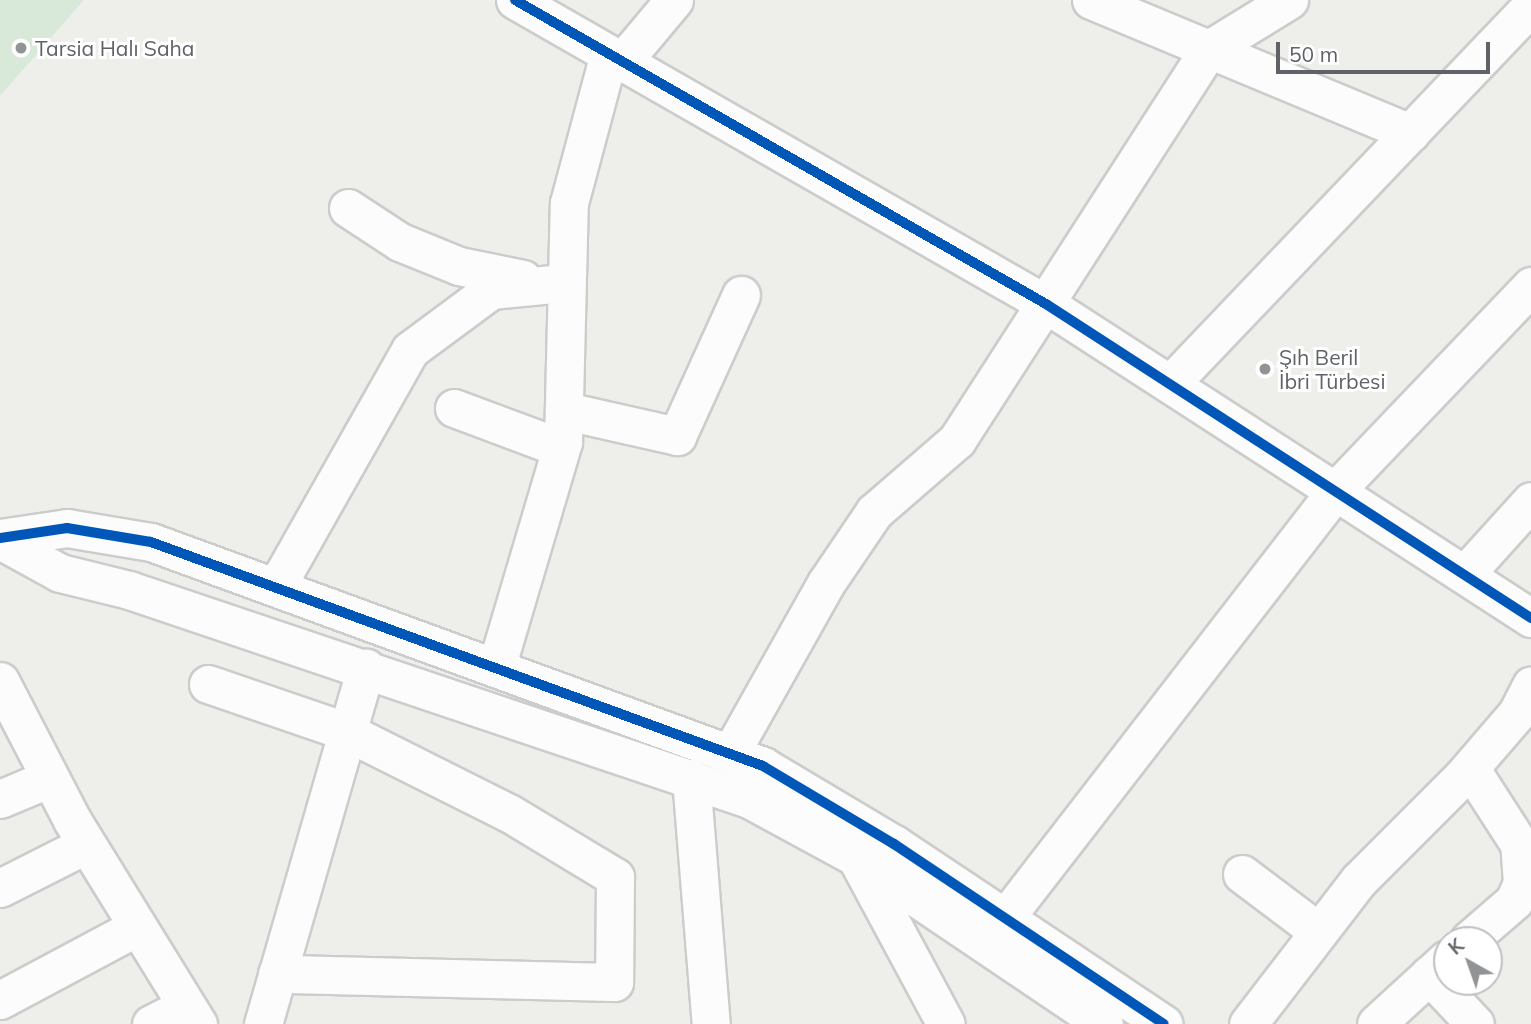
<!DOCTYPE html>
<html>
<head>
<meta charset="utf-8">
<style>
  body { margin:0 }
  #map { position:relative; width:1531px; height:1024px; overflow:hidden; background:#eeeeea; font-family:Mulish,sans-serif }
  div>[style] { position:absolute }
  .green>* { inset:0; background:#d9e9d9 }
  .roads { filter:drop-shadow(2px 0 #cbcccc) drop-shadow(-2px 0 #cbcccc) drop-shadow(0 2px #cbcccc) drop-shadow(0 -2px #cbcccc) }
  .minor>* { height:37px; margin:-18.5px; padding:0 18.5px; transform-origin:18.5px; border-radius:18.5px; background:#fcfcfc }
  .cycleway>* { height:10px; margin:-5px; padding:0 5px; transform-origin:5px; border-radius:5px; background:#0057b8 }
  .dots>* { width:19px; height:19px; translate:-50% -50%; box-sizing:border-box; border:4px solid #fff; border-radius:50% }
  span { translate:-50% -50%; white-space:nowrap; text-align:center; line-height:1.15; -webkit-text-stroke:6px #fff; paint-order:stroke }
  .poi-label { font-size:21px; color:#5f6267 }
  .left { translate:0 -50%; text-align:left }
  .north { position:absolute; left:1433px; top:926px; width:70px; height:70px; box-sizing:border-box; background:#fff; border:2px solid #bfc0c2; border-radius:50%; rotate:320deg; font-size:19px; font-weight:700; line-height:28px; text-align:center; color:#5f6267 }
  .north::after { content:''; display:block; margin:auto; width:24px; height:32px; background:#919395; clip-path:polygon(50% 0,100% 100%,50% 72%,0 100%) }
  .scale { position:absolute; left:1276px; top:42px; width:214px; height:32px; box-sizing:border-box; border:4px solid #5f6267; border-top:0; padding-left:9px; font-size:21px; line-height:24px; white-space:nowrap; color:#5f6267; -webkit-text-stroke:5px #fff; paint-order:stroke }
</style>
</head>
<body>
<div id="map">
  <div class="green">
    <i style="clip-path:polygon(0 0,84px 0,0 96px)"></i>
  </div>
  <div class="roads">
    <div class="minor">
      <i style="left:515px;top:0;width:612px;rotate:29.79deg"></i>
      <i style="left:1046px;top:304px;width:578px;rotate:32.92deg"></i>
      <i style="left:1091px;top:0;width:346px;rotate:22.6deg"></i>
      <i style="left:622px;top:62px;width:81px;rotate:-50deg"></i>
      <i style="left:348px;top:208px;width:62px;rotate:33.2deg"></i>
      <i style="left:400px;top:242px;width:64px;rotate:22.1deg"></i>
      <i style="left:459px;top:266px;width:65px;rotate:11.5deg"></i>
      <i style="left:1170px;top:384px;width:523px;rotate:-46.32deg"></i>
      <i style="left:454px;top:408px;width:114px;rotate:20.5deg"></i>
      <i style="left:566px;top:411px;width:114px;rotate:12.7deg"></i>
      <i style="left:677px;top:436px;width:155px;rotate:-65.6deg"></i>
      <i style="left:0;top:538px;width:68px;rotate:-8.5deg"></i>
      <i style="left:67px;top:528px;width:85px;rotate:9.5deg"></i>
      <i style="left:151px;top:542px;width:652px;rotate:20.1deg"></i>
      <i style="left:763px;top:766px;width:152px;rotate:30.8deg"></i>
      <i style="left:894px;top:844px;width:324px;rotate:33.7deg"></i>
      <i style="left:0;top:540px;width:68px;rotate:28.8deg"></i>
      <i style="left:60px;top:573px;width:71px;rotate:13.8deg"></i>
      <i style="left:129px;top:590px;width:654px;rotate:18.63deg"></i>
      <i style="left:749px;top:799px;width:122px;rotate:28.5deg"></i>
      <i style="left:856px;top:857px;width:299px;rotate:34deg"></i>
      <i style="left:1465px;top:574px;width:98px;rotate:-47.9deg"></i>
      <i style="left:276px;top:587px;width:272px;rotate:-60.5deg"></i>
      <i style="left:410px;top:350px;width:101px;rotate:-36.5deg"></i>
      <i style="left:491px;top:290px;width:72px;rotate:-5.6deg"></i>
      <i style="left:496px;top:668px;width:236px;rotate:-73.5deg"></i>
      <i style="left:563px;top:442px;width:239px;rotate:-88.6deg"></i>
      <i style="left:569px;top:203px;width:154px;rotate:-75deg"></i>
      <i style="left:0;top:681px;width:157px;rotate:62.6deg"></i>
      <i style="left:72px;top:820px;width:240px;rotate:58.3deg"></i>
      <i style="left:208px;top:684px;width:145px;rotate:18.9deg"></i>
      <i style="left:345px;top:731px;width:183px;rotate:26.6deg"></i>
      <i style="left:509px;top:813px;width:124px;rotate:31.1deg"></i>
      <i style="left:615px;top:877px;width:105px;rotate:90.5deg"></i>
      <i style="left:614px;top:982px;width:337px;rotate:-178.6deg"></i>
      <i style="left:730px;top:754px;width:196px;rotate:-60.7deg"></i>
      <i style="left:826px;top:583px;width:86px;rotate:-55.9deg"></i>
      <i style="left:874px;top:512px;width:110px;rotate:-40.9deg"></i>
      <i style="left:957px;top:440px;width:465px;rotate:-57.2deg"></i>
      <i style="left:1209px;top:49px;width:94px;rotate:-31.5deg"></i>
      <i style="left:691px;top:778px;width:247px;rotate:85.4deg"></i>
      <i style="left:0;top:799px;width:54px;rotate:-22.8deg"></i>
      <i style="left:857px;top:859px;width:187px;rotate:61.7deg"></i>
      <i style="left:1242px;top:874px;width:96px;rotate:37deg"></i>
      <i style="left:0;top:888px;width:97px;rotate:-26.8deg"></i>
      <i style="left:1005px;top:918px;width:542px;rotate:-52.26deg"></i>
      <i style="left:1337px;top:489px;width:281px;rotate:-46.3deg"></i>
      <i style="left:1469px;top:940px;width:60px;rotate:-40.9deg"></i>
      <i style="left:1514px;top:901px;width:20px;rotate:-66deg"></i>
      <i style="left:1522px;top:883px;width:39px;rotate:-94deg"></i>
      <i style="left:1519px;top:844px;width:90px;rotate:-122.8deg"></i>
      <i style="left:1429px;top:975px;width:67px;rotate:46.8deg"></i>
      <i style="left:0;top:1000px;width:155px;rotate:-28.1deg"></i>
      <i style="left:151px;top:1024px;width:39px;rotate:-27deg"></i>
      <i style="left:263px;top:1024px;width:371px;rotate:-73.9deg"></i>
      <i style="left:1248px;top:1024px;width:182px;rotate:-52.4deg"></i>
      <i style="left:1359px;top:880px;width:146px;rotate:-45deg"></i>
      <i style="left:1462px;top:777px;width:84px;rotate:-49.3deg"></i>
      <i style="left:1517px;top:713px;width:31px;rotate:-63deg"></i>
      <i style="left:1376px;top:1024px;width:96px;rotate:-42.5deg"></i>
    </div>
  </div>
  <div class="cycleway">
    <i style="left:515px;top:0;width:612px;rotate:29.79deg"></i>
    <i style="left:1046px;top:304px;width:578px;rotate:32.92deg"></i>
    <i style="left:0;top:538px;width:68px;rotate:-8.5deg"></i>
    <i style="left:67px;top:528px;width:85px;rotate:9.5deg"></i>
    <i style="left:151px;top:542px;width:652px;rotate:20.1deg"></i>
    <i style="left:763px;top:766px;width:152px;rotate:30.8deg"></i>
    <i style="left:894px;top:844px;width:324px;rotate:33.7deg"></i>
  </div>
  <div class="dots">
    <i style="left:21px;top:48px;background:#919395"></i>
    <i style="left:1265px;top:369px;background:#919395"></i>
  </div>
  <div class="poi-label">
    <span class="left" style="left:35px;top:48px">Tarsia Halı Saha</span>
    <span class="left" style="left:1279px;top:369px">Şıh Beril<br>İbri Türbesi</span>
  </div>
  <div class="north">K</div>
  <div class="scale">50 m</div>
</div>
</body>
</html>
